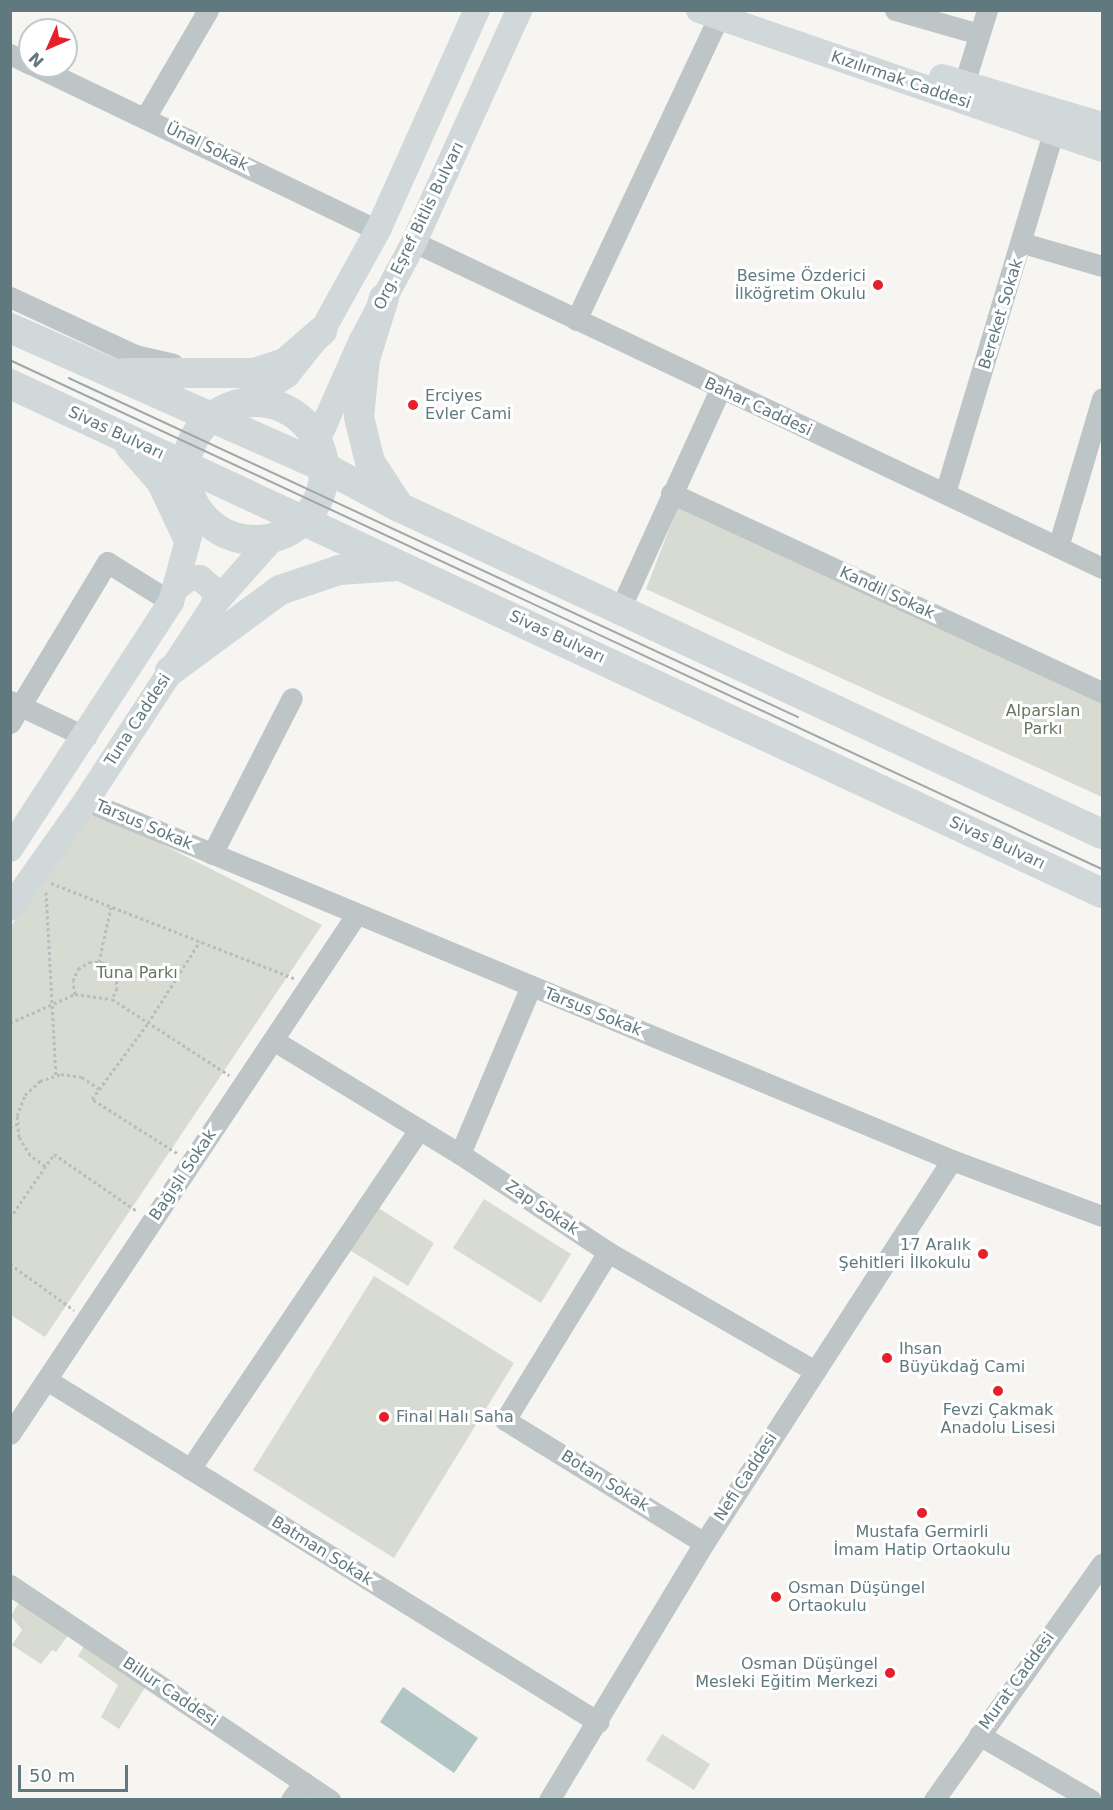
<!DOCTYPE html>
<html>
<head>
<meta charset="utf-8">
<style>
  body { margin:0 }
  #map { position:relative; width:1113px; height:1810px; overflow:hidden; background:#f6f5f2; font-family:"DejaVu Sans",sans-serif }
  div>[style] { position:absolute }
  .green>* { inset:0; background:#d7dbd1 }
  .water>* { inset:0; background:#b1c5c4 }
  .path>* { height:3px; margin-top:-1.5px; transform-origin:0; background:repeating-linear-gradient(90deg,#b8bdbe 0 3px,transparent 0 6px) }
  .minor>* { height:21px; margin:-10.5px; padding:0 10.5px; transform-origin:10.5px; border-radius:10.5px; background:#bec5c7 }
  .major>* { height:26px; margin:-13px; padding:0 13px; transform-origin:13px; border-radius:13px; background:#d0d8d9 }
  .highway>* { height:30px; margin:-15px; padding:0 15px; transform-origin:15px; border-radius:15px; background:#d0d8d9 }
  .highway>.ring { margin:-15px; padding:0; box-sizing:content-box; background:none; border:30px solid #d0d8d9; border-radius:50% }
  .tram>* { height:1.5px; margin:-0.75px; padding:0 0.75px; transform-origin:0.75px; border-radius:0.75px; background:#9da8ab }
  .dots>* { width:16px; height:16px; translate:-50% -50%; box-sizing:border-box; border:3px solid #fff; border-radius:50% }
  span { translate:-50% -50%; white-space:nowrap; text-align:center; line-height:1.15; -webkit-text-stroke:6px #fff; paint-order:stroke }
  .street-label { font-size:16px; color:#60797e }
  .poi-label { font-size:16px; color:#60797e }
  .right { translate:-100% -50%; text-align:right }
  .left { translate:0 -50%; text-align:left }
  .park-label { font-size:16px; color:#69765f }
  .frame { position:absolute; inset:0; border:12px solid #60797e; pointer-events:none }
  .north { position:absolute; left:18px; top:18px; width:60px; height:60px; box-sizing:border-box; background:#fff; border:2px solid #bfc9cb; border-radius:50%; rotate:225deg; font-size:16px; font-weight:700; line-height:24px; text-align:center; color:#60797e }
  .north::after { content:''; display:block; margin:auto; width:21px; height:27px; background:#e81f28; clip-path:polygon(50% 0,100% 100%,50% 72%,0 100%) }
  .scale { position:absolute; left:18px; top:1765px; width:110px; height:27px; box-sizing:border-box; border:3px solid #60797e; border-top:0; padding-left:8px; font-size:18px; line-height:21px; white-space:nowrap; color:#60797e; -webkit-text-stroke:4px #fff; paint-order:stroke }
</style>
</head>
<body>
<div id="map">
  <div class="green">
    <i style="clip-path:polygon(678px 506px,1102px 698px,1102px 797px,646px 589px)"></i>
    <i style="clip-path:polygon(92px 809px,322px 925px,45px 1337px,11px 1315px,11px 926px)"></i>
    <i style="clip-path:polygon(484px 1199px,571px 1254px,541px 1303px,453px 1248px)"></i>
    <i style="clip-path:polygon(375px 1206px,434px 1243px,408px 1286px,348px 1249px)"></i>
    <i style="clip-path:polygon(374px 1276px,514px 1363px,394px 1558px,253px 1470px)"></i>
    <i style="clip-path:polygon(23px 1595px,74px 1627px,56px 1652px,52px 1650px,41px 1664px,12px 1645px,22px 1630px,11px 1616px)"></i>
    <i style="clip-path:polygon(90px 1636px,151px 1678px,119px 1729px,101px 1717px,118px 1685px,78px 1656px)"></i>
    <i style="clip-path:polygon(662px 1734px,710px 1764px,694px 1790px,646px 1760px)"></i>
  </div>
  <div class="water">
    <i style="clip-path:polygon(403px 1687px,478px 1738px,454px 1773px,380px 1722px)"></i>
  </div>
  <div class="path">
    <i style="left:51px;top:883px;width:261px;rotate:21.4deg"></i>
    <i style="left:46px;top:892px;width:183px;rotate:86.9deg"></i>
    <i style="left:99px;top:962px;width:56px;rotate:-77.7deg"></i>
    <i style="left:75px;top:994px;width:13px;rotate:-99deg"></i>
    <i style="left:73px;top:981px;width:13px;rotate:-67deg"></i>
    <i style="left:78px;top:969px;width:13px;rotate:-32deg"></i>
    <i style="left:89px;top:962px;width:13px"></i>
    <i style="left:102px;top:962px;width:19px;rotate:43deg"></i>
    <i style="left:116px;top:975px;width:13px;rotate:86deg"></i>
    <i style="left:117px;top:988px;width:12px;rotate:114deg"></i>
    <i style="left:10px;top:1023px;width:71px;rotate:-24deg"></i>
    <i style="left:75px;top:994px;width:37px;rotate:8deg"></i>
    <i style="left:112px;top:999px;width:140px;rotate:33deg"></i>
    <i style="left:10px;top:1128px;width:8px;rotate:-30deg"></i>
    <i style="left:177px;top:1153px;width:101px;rotate:-147.6deg"></i>
    <i style="left:92px;top:1099px;width:94px;rotate:-53.6deg"></i>
    <i style="left:148px;top:1023px;width:97px;rotate:-57.6deg"></i>
    <i style="left:45px;top:1166px;width:19px;rotate:-144deg"></i>
    <i style="left:30px;top:1155px;width:21px;rotate:-121deg"></i>
    <i style="left:19px;top:1137px;width:21px;rotate:-95deg"></i>
    <i style="left:17px;top:1116px;width:22px;rotate:-69deg"></i>
    <i style="left:25px;top:1095px;width:21px;rotate:-43deg"></i>
    <i style="left:40px;top:1081px;width:22px;rotate:-18deg"></i>
    <i style="left:61px;top:1074px;width:21px;rotate:8deg"></i>
    <i style="left:82px;top:1077px;width:21px;rotate:35deg"></i>
    <i style="left:10px;top:1218px;width:78px;rotate:-55.5deg"></i>
    <i style="left:54px;top:1154px;width:101px;rotate:34.5deg"></i>
    <i style="left:10px;top:1264px;width:79px;rotate:35.7deg"></i>
  </div>
  <div class="minor">
    <i style="left:895px;top:10px;width:87px;rotate:15.9deg"></i>
    <i style="left:10px;top:54px;width:22px;rotate:27deg"></i>
    <i style="left:35px;top:66px;width:380px;rotate:25.6deg"></i>
    <i style="left:964px;top:84px;width:77px;rotate:-72.7deg"></i>
    <i style="left:145px;top:118px;width:125px;rotate:-59.7deg"></i>
    <i style="left:414px;top:242px;width:761px;rotate:25.35deg"></i>
    <i style="left:1023px;top:243px;width:82px;rotate:16.2deg"></i>
    <i style="left:10px;top:297px;width:138px;rotate:24.9deg"></i>
    <i style="left:135px;top:355px;width:39px;rotate:13deg"></i>
    <i style="left:576px;top:320px;width:336px;rotate:-64.8deg"></i>
    <i style="left:671px;top:493px;width:475px;rotate:24.8deg"></i>
    <i style="left:945px;top:493px;width:375px;rotate:-73.3deg"></i>
    <i style="left:1058px;top:547px;width:155px;rotate:-73.5deg"></i>
    <i style="left:620px;top:609px;width:241px;rotate:-65.5deg"></i>
    <i style="left:10px;top:701px;width:84px;rotate:25.3deg"></i>
    <i style="left:10px;top:723px;width:188px;rotate:-58.9deg"></i>
    <i style="left:107px;top:562px;width:75px;rotate:32deg"></i>
    <i style="left:86px;top:801px;width:937px;rotate:22.52deg"></i>
    <i style="left:952px;top:1160px;width:160px;rotate:20.5deg"></i>
    <i style="left:212px;top:854px;width:175px;rotate:-62.9deg"></i>
    <i style="left:273px;top:1040px;width:219px;rotate:31.4deg"></i>
    <i style="left:460px;top:1154px;width:178px;rotate:33.5deg"></i>
    <i style="left:608px;top:1252px;width:239px;rotate:29.9deg"></i>
    <i style="left:460px;top:1154px;width:182px;rotate:-67.1deg"></i>
    <i style="left:608px;top:1252px;width:197px;rotate:121.5deg"></i>
    <i style="left:505px;top:1420px;width:234px;rotate:31.7deg"></i>
    <i style="left:47px;top:1380px;width:649px;rotate:31.83deg"></i>
    <i style="left:10px;top:1434px;width:624px;rotate:-56.31deg"></i>
    <i style="left:190px;top:1469px;width:410px;rotate:-56deg"></i>
    <i style="left:10px;top:1585px;width:386px;rotate:33.9deg"></i>
    <i style="left:979px;top:1735px;width:129px;rotate:30.1deg"></i>
    <i style="left:291px;top:1800px;width:22px;rotate:-54deg"></i>
    <i style="left:549px;top:1800px;width:300px;rotate:-58.9deg"></i>
    <i style="left:704px;top:1543px;width:456px;rotate:-57.1deg"></i>
    <i style="left:934px;top:1800px;width:290px;rotate:-54.6deg"></i>
  </div>
  <div class="major">
    <i style="left:699px;top:10px;width:426px;rotate:19deg"></i>
    <i style="left:942px;top:77px;width:167px;rotate:16.7deg"></i>
    <i style="left:243px;top:403px;width:52px;rotate:-32.5deg"></i>
    <i style="left:287px;top:375px;width:56px;rotate:-51.5deg"></i>
    <i style="left:322px;top:331px;width:115px;rotate:-61deg"></i>
    <i style="left:378px;top:230px;width:241px;rotate:-65.8deg"></i>
    <i style="left:317px;top:441px;width:111px;rotate:-66deg"></i>
    <i style="left:362px;top:340px;width:111px;rotate:-62deg"></i>
    <i style="left:414px;top:242px;width:255px;rotate:-65.6deg"></i>
    <i style="left:176px;top:588px;width:16px;rotate:-38deg"></i>
    <i style="left:189px;top:578px;width:11px"></i>
    <i style="left:200px;top:578px;width:18px;rotate:41deg"></i>
    <i style="left:214px;top:590px;width:13px;rotate:86deg"></i>
    <i style="left:10px;top:849px;width:295px;rotate:-56.9deg"></i>
    <i style="left:171px;top:602px;width:60px;rotate:-74.6deg"></i>
    <i style="left:187px;top:544px;width:54px;rotate:-87.9deg"></i>
    <i style="left:10px;top:908px;width:131px;rotate:-54.6deg"></i>
    <i style="left:86px;top:801px;width:236px;rotate:-56.9deg"></i>
    <i style="left:215px;top:603px;width:87px;rotate:-48.3deg"></i>
  </div>
  <div class="highway">
    <i style="left:384px;top:298px;width:64px;rotate:107.3deg"></i>
    <i style="left:365px;top:359px;width:58px;rotate:95.9deg"></i>
    <i style="left:359px;top:417px;width:46px;rotate:76.3deg"></i>
    <i style="left:370px;top:462px;width:51px;rotate:56.9deg"></i>
    <i style="left:10px;top:328px;width:343px;rotate:23.9deg"></i>
    <i style="left:324px;top:467px;width:85px;rotate:28.1deg"></i>
    <i style="left:399px;top:507px;width:775px;rotate:24.95deg"></i>
    <i style="left:125px;top:373px;width:129px"></i>
    <i style="left:254px;top:373px;width:33px;rotate:-18deg"></i>
    <i style="left:285px;top:363px;width:49px;rotate:-40.9deg"></i>
    <i style="left:10px;top:384px;width:1205px;rotate:24.99deg"></i>
    <i class="ring" style="left:186px;top:402px;width:108px;height:108px"></i>
    <i style="left:130px;top:446px;width:47px;rotate:48.5deg"></i>
    <i style="left:161px;top:481px;width:61px;rotate:64.7deg"></i>
    <i style="left:170px;top:671px;width:137px;rotate:-36.4deg"></i>
    <i style="left:280px;top:590px;width:62px;rotate:-18.7deg"></i>
    <i style="left:339px;top:570px;width:58px;rotate:-3.9deg"></i>
  </div>
  <div class="tram">
    <i style="left:10px;top:360px;width:1205px;rotate:24.99deg"></i>
    <i style="left:69px;top:378px;width:804px;rotate:24.94deg"></i>
  </div>
  <div class="dots">
    <i style="left:878px;top:285px;background:#e81f28"></i>
    <i style="left:413px;top:405px;background:#e81f28"></i>
    <i style="left:983px;top:1254px;background:#e81f28"></i>
    <i style="left:887px;top:1358px;background:#e81f28"></i>
    <i style="left:998px;top:1391px;background:#e81f28"></i>
    <i style="left:384px;top:1417px;background:#e81f28"></i>
    <i style="left:922px;top:1513px;background:#e81f28"></i>
    <i style="left:776px;top:1597px;background:#e81f28"></i>
    <i style="left:890px;top:1673px;background:#e81f28"></i>
  </div>
  <div class="street-label">
    <span style="left:901px;top:80px;rotate:19deg">Kızılırmak Caddesi</span>
    <span style="left:207px;top:147px;rotate:26deg">Ünal Sokak</span>
    <span style="left:419px;top:226px;rotate:-64deg">Org. Eşref Bitlis Bulvarı</span>
    <span style="left:1001px;top:314px;rotate:-73deg">Bereket Sokak</span>
    <span style="left:758px;top:407px;rotate:25deg">Bahar Caddesi</span>
    <span style="left:116px;top:433px;rotate:25deg">Sivas Bulvarı</span>
    <span style="left:887px;top:593px;rotate:25deg">Kandil Sokak</span>
    <span style="left:557px;top:637px;rotate:25deg">Sivas Bulvarı</span>
    <span style="left:138px;top:720px;rotate:-57deg">Tuna Caddesi</span>
    <span style="left:144px;top:825px;rotate:23deg">Tarsus Sokak</span>
    <span style="left:997px;top:843px;rotate:25deg">Sivas Bulvarı</span>
    <span style="left:593px;top:1012px;rotate:22deg">Tarsus Sokak</span>
    <span style="left:183px;top:1175px;rotate:-56deg">Bağışlı Sokak</span>
    <span style="left:542px;top:1208px;rotate:34deg">Zap Sokak</span>
    <span style="left:746px;top:1477px;rotate:-57deg">Nefi Caddesi</span>
    <span style="left:605px;top:1481px;rotate:32deg">Botan Sokak</span>
    <span style="left:322px;top:1551px;rotate:32deg">Batman Sokak</span>
    <span style="left:1017px;top:1681px;rotate:-54deg">Murat Caddesi</span>
    <span style="left:170px;top:1692px;rotate:34deg">Billur Caddesi</span>
  </div>
  <div class="poi-label">
    <span class="right" style="left:866px;top:285px">Besime Özderici<br>İlköğretim Okulu</span>
    <span class="left" style="left:425px;top:405px">Erciyes<br>Evler Cami</span>
    <span class="right" style="left:971px;top:1254px">17 Aralık<br>Şehitleri İlkokulu</span>
    <span class="left" style="left:899px;top:1358px">Ihsan<br>Büyükdağ Cami</span>
    <span style="left:998px;top:1419px">Fevzi Çakmak<br>Anadolu Lisesi</span>
    <span class="left" style="left:396px;top:1417px">Final Halı Saha</span>
    <span style="left:922px;top:1541px">Mustafa Germirli<br>İmam Hatip Ortaokulu</span>
    <span class="left" style="left:788px;top:1597px">Osman Düşüngel<br>Ortaokulu</span>
    <span class="right" style="left:878px;top:1673px">Osman Düşüngel<br>Mesleki Eğitim Merkezi</span>
  </div>
  <div class="park-label">
    <span style="left:1043px;top:720px">Alparslan<br>Parkı</span>
    <span style="left:137px;top:973px">Tuna Parkı</span>
  </div>
  <div class="frame"></div>
  <div class="north">N</div>
  <div class="scale">50 m</div>
</div>
</body>
</html>
